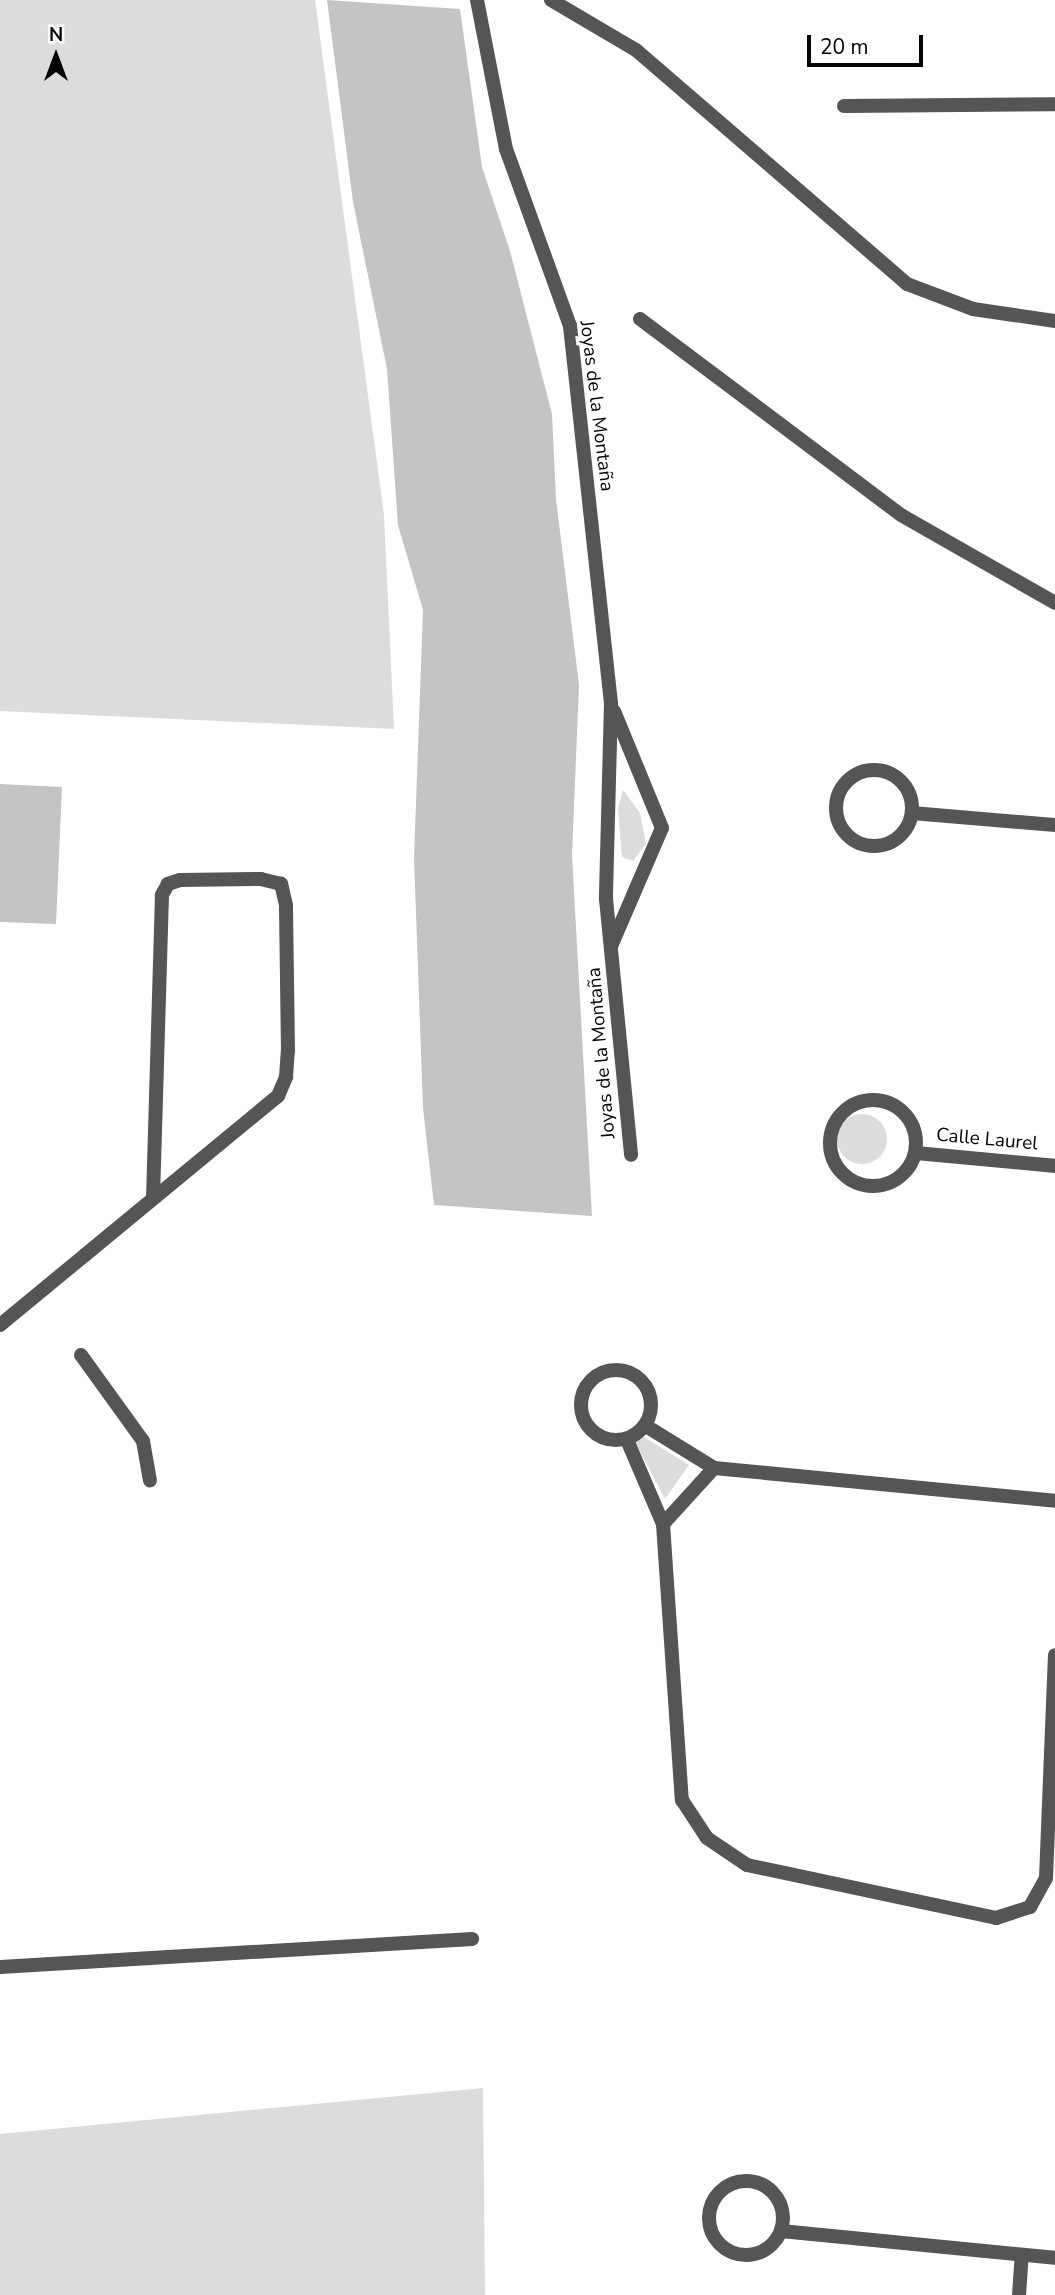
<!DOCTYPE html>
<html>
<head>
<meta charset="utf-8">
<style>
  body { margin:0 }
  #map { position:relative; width:1055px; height:2295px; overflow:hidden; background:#fff; font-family:"Nunito Sans",sans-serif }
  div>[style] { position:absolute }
  .green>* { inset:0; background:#dcdcdc }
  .round { border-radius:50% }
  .building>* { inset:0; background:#c4c4c4 }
  .service>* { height:14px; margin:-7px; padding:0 7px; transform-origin:7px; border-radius:7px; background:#555 }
  .minor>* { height:14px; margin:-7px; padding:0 7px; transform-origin:7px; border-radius:7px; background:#555 }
  .minor>.ring { margin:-7px; padding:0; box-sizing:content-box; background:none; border:14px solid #555; border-radius:50% }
  span { translate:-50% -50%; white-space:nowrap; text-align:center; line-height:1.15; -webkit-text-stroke:7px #fff; paint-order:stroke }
  .street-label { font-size:19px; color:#000 }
  .north { position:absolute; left:21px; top:21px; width:70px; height:70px; -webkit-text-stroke:5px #fff; paint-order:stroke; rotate:0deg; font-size:19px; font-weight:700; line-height:28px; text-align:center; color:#000 }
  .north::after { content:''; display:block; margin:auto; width:24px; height:32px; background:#000; clip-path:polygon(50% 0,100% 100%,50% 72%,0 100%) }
  .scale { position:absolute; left:807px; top:35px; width:116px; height:32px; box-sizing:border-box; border:4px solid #000; border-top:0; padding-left:9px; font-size:21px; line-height:24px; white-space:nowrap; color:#000; -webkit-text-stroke:5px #fff; paint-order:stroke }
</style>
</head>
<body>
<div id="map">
  <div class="green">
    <i style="clip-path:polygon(0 0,315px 0,384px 515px,394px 729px,0 711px)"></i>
    <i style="clip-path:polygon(623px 790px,640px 813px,646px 844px,633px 861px,622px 857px,618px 809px)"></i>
    <i class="round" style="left:837px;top:1114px;width:50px;height:50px"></i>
    <i style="clip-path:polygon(644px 1437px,689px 1465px,665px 1499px,634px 1440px)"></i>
    <i style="clip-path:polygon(483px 2088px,485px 2295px,0 2295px,0 2134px)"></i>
  </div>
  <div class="building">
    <i style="clip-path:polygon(327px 0,460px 9px,482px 167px,510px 251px,552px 414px,556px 499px,579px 685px,572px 855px,592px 1216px,434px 1205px,423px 1108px,414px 858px,423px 610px,398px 525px,387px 369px,353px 202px)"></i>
    <i style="clip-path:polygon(0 784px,62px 787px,56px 924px,0 922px)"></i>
  </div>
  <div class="service">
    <i style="left:0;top:1325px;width:110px;rotate:-39.5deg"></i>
    <i style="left:85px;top:1255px;width:250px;rotate:-39.5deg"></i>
    <i style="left:278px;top:1096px;width:21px;rotate:-67deg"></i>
    <i style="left:286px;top:1077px;width:26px;rotate:-86deg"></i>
    <i style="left:288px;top:1051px;width:146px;rotate:-90.8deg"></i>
    <i style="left:286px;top:905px;width:22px;rotate:-103deg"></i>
    <i style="left:281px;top:884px;width:21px;rotate:-166deg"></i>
    <i style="left:261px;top:879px;width:81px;rotate:179.3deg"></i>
    <i style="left:180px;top:880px;width:13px;rotate:162deg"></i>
    <i style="left:168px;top:884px;width:13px;rotate:119deg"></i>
    <i style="left:162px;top:895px;width:303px;rotate:91.7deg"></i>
    <i style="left:81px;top:1355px;width:106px;rotate:54.2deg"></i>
    <i style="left:143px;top:1441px;width:40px;rotate:80deg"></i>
  </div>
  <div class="minor">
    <i style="left:477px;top:0;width:152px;rotate:79deg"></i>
    <i style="left:506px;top:149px;width:188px;rotate:70.1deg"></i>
    <i style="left:570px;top:326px;width:379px;rotate:83.8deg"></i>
    <i style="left:611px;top:703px;width:196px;rotate:91.5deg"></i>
    <i style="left:606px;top:899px;width:257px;rotate:84.4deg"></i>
    <i style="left:551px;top:0;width:99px;rotate:30.5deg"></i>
    <i style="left:636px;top:50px;width:358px;rotate:40.8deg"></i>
    <i style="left:907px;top:284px;width:71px;rotate:20.7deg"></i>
    <i style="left:973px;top:309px;width:83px;rotate:8.3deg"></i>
    <i style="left:844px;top:106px;width:211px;rotate:-0.5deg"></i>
    <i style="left:640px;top:319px;width:326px;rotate:36.9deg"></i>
    <i style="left:901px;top:515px;width:177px;rotate:29.7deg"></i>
    <i class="ring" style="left:836px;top:770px;width:62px;height:62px"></i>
    <i style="left:912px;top:813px;width:144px;rotate:4.8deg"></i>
    <i style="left:612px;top:944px;width:126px;rotate:-66.7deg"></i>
    <i style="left:662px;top:828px;width:126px;rotate:-112.3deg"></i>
    <i class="ring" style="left:830px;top:1100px;width:72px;height:72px"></i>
    <i style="left:916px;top:1153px;width:140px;rotate:5.3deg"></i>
    <i class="ring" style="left:581px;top:1370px;width:56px;height:56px"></i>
    <i style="left:646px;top:1426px;width:80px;rotate:31.7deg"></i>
    <i style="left:714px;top:1468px;width:343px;rotate:5.5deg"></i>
    <i style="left:627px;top:1440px;width:91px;rotate:66.8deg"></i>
    <i style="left:714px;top:1468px;width:76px;rotate:132.3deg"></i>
    <i style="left:663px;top:1524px;width:277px;rotate:86.1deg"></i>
    <i style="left:682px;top:1800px;width:45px;rotate:56.7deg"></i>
    <i style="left:707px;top:1838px;width:48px;rotate:34deg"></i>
    <i style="left:747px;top:1865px;width:255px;rotate:12deg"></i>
    <i style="left:996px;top:1918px;width:36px;rotate:-18deg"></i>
    <i style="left:1030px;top:1907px;width:33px;rotate:-61deg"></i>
    <i style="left:1046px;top:1878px;width:223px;rotate:-87.7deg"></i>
    <i style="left:0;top:1967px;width:473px;rotate:-3.4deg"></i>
    <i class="ring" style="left:709px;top:2181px;width:60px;height:60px"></i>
    <i style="left:781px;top:2231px;width:275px;rotate:5.6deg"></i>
    <i style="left:1019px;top:2295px;width:39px;rotate:-86deg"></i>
  </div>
  <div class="street-label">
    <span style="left:596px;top:406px;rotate:83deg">Joyas de la Montaña</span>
    <span style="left:602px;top:1053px;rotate:-95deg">Joyas de la Montaña</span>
    <span style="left:987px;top:1140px;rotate:5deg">Calle Laurel</span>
  </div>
  <div class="north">N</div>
  <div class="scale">20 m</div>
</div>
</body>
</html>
